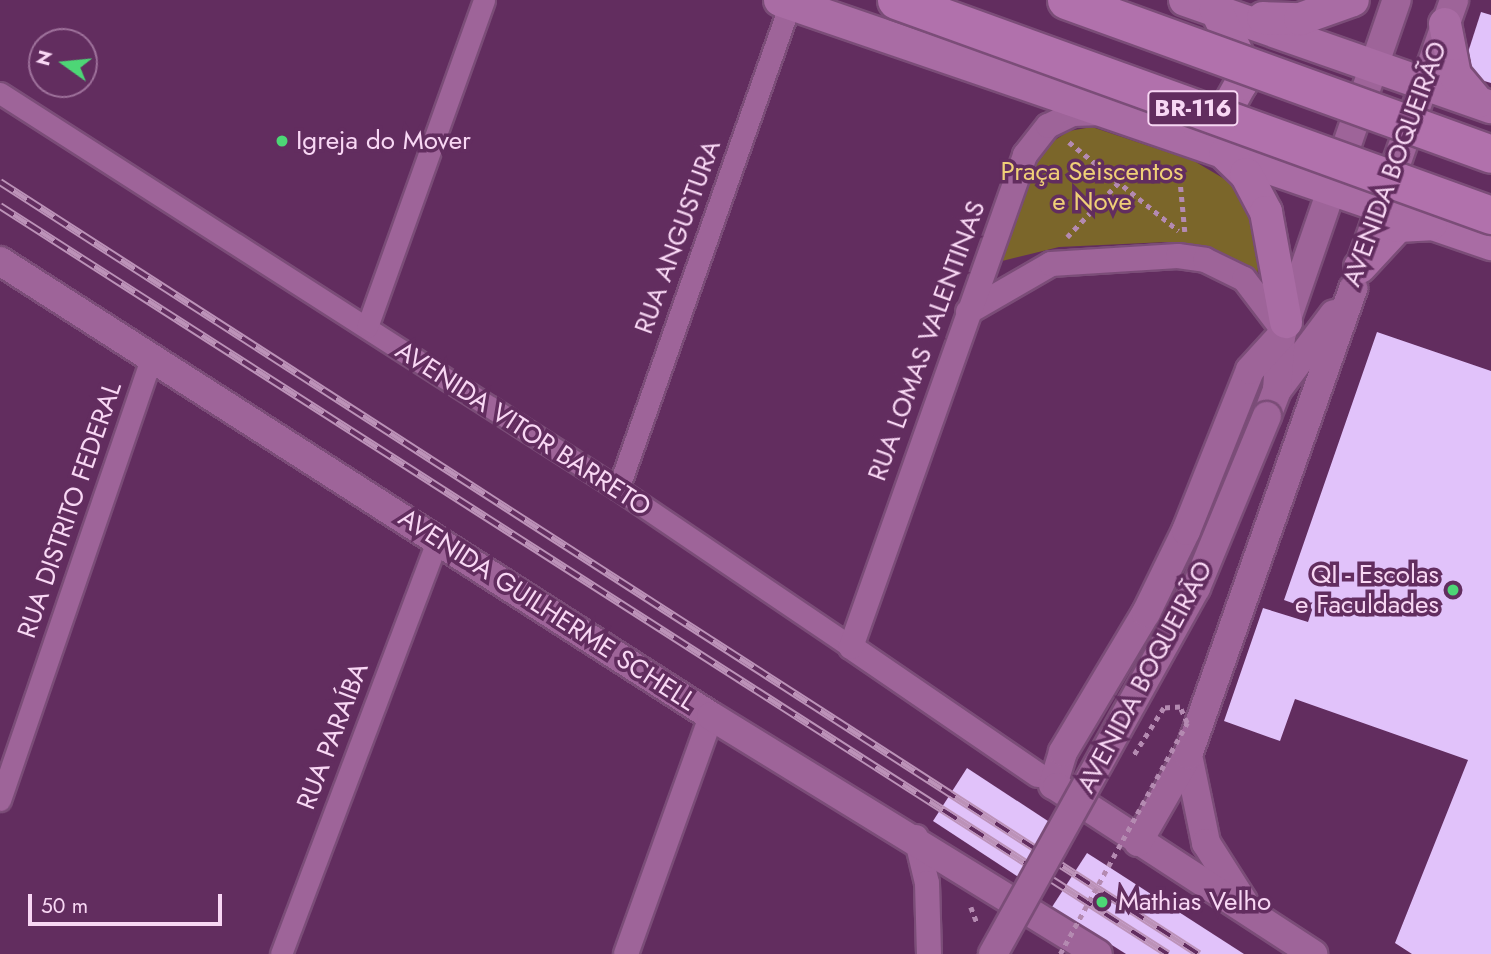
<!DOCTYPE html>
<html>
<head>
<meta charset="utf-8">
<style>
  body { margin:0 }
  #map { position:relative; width:1491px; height:954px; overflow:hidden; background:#622d5f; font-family:Jost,sans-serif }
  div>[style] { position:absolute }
  .green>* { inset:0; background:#7b662a }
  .building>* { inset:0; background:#e1c2fa }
  .path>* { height:4.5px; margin-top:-2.25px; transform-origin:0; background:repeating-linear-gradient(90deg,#b48ab1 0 5px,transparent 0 10px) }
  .roads { filter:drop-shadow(2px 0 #7b4d78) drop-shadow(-2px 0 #7b4d78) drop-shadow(0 2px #7b4d78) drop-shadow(0 -2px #7b4d78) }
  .minor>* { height:21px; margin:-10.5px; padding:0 10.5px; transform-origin:10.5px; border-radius:10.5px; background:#9e6499 }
  .tertiary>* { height:24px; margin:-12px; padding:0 12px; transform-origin:12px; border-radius:12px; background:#9e6499 }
  .secondary>* { height:28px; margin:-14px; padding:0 14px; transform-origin:14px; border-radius:14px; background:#9e6499 }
  .primary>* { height:32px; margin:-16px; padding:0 16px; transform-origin:16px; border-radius:16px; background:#a96ca4 }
  .rail>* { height:8px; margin-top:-4px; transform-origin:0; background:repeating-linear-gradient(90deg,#622d5f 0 16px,#bc92b8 0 32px); box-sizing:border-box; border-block:2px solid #bc92b8 }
  .path-bridge>* { height:4.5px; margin-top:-2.25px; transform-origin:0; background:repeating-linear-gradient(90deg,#b48ab1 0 5px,transparent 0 10px) }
  .bridges { filter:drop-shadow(2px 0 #7b4d78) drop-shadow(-2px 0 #7b4d78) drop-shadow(0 2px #7b4d78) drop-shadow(0 -2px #7b4d78) }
  .secondary-bridge>* { height:28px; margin:-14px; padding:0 14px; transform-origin:14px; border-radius:14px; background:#9e6499 }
  .motorway-bridge>* { height:37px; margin:-18.5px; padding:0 18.5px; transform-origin:18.5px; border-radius:18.5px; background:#b171ac }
  .dots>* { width:19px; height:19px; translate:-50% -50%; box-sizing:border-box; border:4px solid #622d5f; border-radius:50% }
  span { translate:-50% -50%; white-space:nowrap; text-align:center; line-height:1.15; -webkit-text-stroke:7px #622d5f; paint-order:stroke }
  .shield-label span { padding:2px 5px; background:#622d5f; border:2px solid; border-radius:5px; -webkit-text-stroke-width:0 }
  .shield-label { font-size:24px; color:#f8d7f4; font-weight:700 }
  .poi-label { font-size:26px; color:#f8d7f4 }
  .left { translate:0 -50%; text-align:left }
  .right { translate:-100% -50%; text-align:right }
  .street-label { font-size:26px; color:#f8d7f4 }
  .park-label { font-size:26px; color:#efcf77 }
  .north { position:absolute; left:28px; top:28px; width:70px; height:70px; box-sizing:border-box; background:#622d5f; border:2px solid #9e719b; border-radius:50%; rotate:285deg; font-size:19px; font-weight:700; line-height:28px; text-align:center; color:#f8d7f4 }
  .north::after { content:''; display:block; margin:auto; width:24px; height:32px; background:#4dd676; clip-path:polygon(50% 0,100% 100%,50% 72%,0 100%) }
  .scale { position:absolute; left:28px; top:894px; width:194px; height:32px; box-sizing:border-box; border:4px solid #f8d7f4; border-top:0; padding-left:9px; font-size:21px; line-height:24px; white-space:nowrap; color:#f8d7f4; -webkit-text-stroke:5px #622d5f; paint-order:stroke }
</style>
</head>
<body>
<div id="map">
  <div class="green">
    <i style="clip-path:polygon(1092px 127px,1194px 161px,1228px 181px,1247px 205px,1261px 242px,1257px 277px,1196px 245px,1166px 242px,1059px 247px,1002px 261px,1032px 170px,1052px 142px,1069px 131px)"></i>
  </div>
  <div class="building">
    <i style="clip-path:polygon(1481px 12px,1491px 15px,1491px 83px,1461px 74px)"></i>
    <i style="clip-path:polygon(1377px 332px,1491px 371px,1491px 954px,1412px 954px,1395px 943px,1468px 760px,1295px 699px,1280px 741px,1224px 721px,1263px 608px,1308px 622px,1312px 610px,1284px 600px)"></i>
    <i style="clip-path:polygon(967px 768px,1054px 825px,1020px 878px,933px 821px)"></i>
    <i style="clip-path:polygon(1087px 853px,1109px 867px,1244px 954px,1126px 954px,1052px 907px)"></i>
  </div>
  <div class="path">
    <i style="left:1069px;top:142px;width:141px;rotate:39deg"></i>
    <i style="left:1179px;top:167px;width:65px;rotate:84.7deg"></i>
    <i style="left:1067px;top:237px;width:76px;rotate:-46.6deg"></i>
    <i style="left:971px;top:907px;width:19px;rotate:69deg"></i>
  </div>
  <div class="roads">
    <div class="minor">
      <i style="left:0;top:93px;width:734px;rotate:32.65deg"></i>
      <i style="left:618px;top:489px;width:282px;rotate:34.1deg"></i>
      <i style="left:367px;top:327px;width:347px;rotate:-70.3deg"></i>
      <i style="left:618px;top:489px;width:515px;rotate:-70.47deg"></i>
      <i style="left:0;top:800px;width:467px;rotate:-71.1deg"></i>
      <i style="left:281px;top:954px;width:444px;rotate:-69.3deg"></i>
    </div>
    <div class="tertiary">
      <i style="left:968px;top:312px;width:96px;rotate:-30deg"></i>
      <i style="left:1051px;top:264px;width:127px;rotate:-3.6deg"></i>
      <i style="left:1178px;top:256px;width:27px;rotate:8deg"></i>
      <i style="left:1205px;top:260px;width:43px;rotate:26deg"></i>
      <i style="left:1244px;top:279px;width:64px;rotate:52.6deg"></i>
      <i style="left:1038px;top:775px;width:227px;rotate:-145.6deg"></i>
      <i style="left:851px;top:647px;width:522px;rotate:-70.52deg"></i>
      <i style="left:1025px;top:155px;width:37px;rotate:-52deg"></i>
      <i style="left:1048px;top:126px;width:28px;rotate:-26deg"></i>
      <i style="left:1073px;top:114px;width:30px;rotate:-2deg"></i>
      <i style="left:916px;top:837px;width:47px;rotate:76.6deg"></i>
      <i style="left:927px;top:883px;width:71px;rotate:88.4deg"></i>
      <i style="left:626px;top:954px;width:253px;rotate:-70.3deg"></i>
    </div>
    <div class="secondary">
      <i style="left:0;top:261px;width:844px;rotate:32.62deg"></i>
      <i style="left:711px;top:716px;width:454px;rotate:31.6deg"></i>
      <i style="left:1360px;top:266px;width:282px;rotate:-70.5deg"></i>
      <i style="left:1277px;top:390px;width:95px;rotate:-53.1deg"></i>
      <i style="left:1267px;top:416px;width:28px;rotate:-69deg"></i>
      <i style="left:1277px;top:390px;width:54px;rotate:-85.8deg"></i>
      <i style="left:1281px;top:336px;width:355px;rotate:-71deg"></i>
      <i style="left:1188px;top:755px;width:90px;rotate:78.4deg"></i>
      <i style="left:1206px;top:843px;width:69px;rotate:57.5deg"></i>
      <i style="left:1053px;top:785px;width:34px;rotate:-73deg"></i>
      <i style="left:1063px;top:752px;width:162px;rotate:-59.2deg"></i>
      <i style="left:1146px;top:613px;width:91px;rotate:-64deg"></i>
      <i style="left:1186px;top:531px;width:173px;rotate:-68.3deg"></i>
      <i style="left:1250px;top:370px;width:46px;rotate:-47.6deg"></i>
      <i style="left:1057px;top:787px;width:306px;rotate:33.1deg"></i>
      <i style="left:1138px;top:842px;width:100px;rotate:-60.1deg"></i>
      <i style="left:1188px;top:755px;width:495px;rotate:-70.5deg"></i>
    </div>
    <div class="primary">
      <i style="left:780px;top:0;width:752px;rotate:18.94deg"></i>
      <i style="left:1185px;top:0;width:324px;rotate:19.3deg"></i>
      <i style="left:1263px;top:18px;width:37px;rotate:2deg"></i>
      <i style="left:1300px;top:19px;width:56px;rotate:-19.7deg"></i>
      <i style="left:1445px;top:24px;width:52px;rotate:78.9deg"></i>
      <i style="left:1455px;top:75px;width:35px;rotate:50deg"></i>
      <i style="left:1198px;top:124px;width:34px;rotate:-30deg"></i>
      <i style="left:1228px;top:107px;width:26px;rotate:-61deg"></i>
      <i style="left:1241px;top:84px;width:25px;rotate:-92deg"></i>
      <i style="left:1240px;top:59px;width:55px;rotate:-116.1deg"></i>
      <i style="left:1225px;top:154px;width:29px;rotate:44deg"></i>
      <i style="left:1246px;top:174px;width:43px;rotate:62.2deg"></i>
      <i style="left:1266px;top:212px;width:112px;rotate:79.7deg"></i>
      <i style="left:1360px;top:267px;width:56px;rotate:-47.2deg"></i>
      <i style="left:1398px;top:226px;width:33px;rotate:-3deg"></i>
    </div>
  </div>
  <div class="rail">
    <i style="left:0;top:182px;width:1426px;rotate:32.78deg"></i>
    <i style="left:0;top:206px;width:1387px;rotate:32.64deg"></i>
  </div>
  <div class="path-bridge">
    <i style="left:1060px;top:954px;width:264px;rotate:-61.2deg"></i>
    <i style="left:1187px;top:723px;width:17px;rotate:-114deg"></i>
    <i style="left:1180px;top:707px;width:16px;rotate:176deg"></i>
    <i style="left:1164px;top:708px;width:58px;rotate:122.3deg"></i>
  </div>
  <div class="bridges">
    <div class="secondary-bridge">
      <i style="left:993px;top:954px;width:419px;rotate:-61deg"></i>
      <i style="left:1196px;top:588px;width:186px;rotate:-67.6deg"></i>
    </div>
    <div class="motorway-bridge">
      <i style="left:896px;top:0;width:633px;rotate:19.87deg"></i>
      <i style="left:1066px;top:0;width:452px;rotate:19.9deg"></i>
    </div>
  </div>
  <div class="dots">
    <i style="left:282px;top:141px;background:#4dd676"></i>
    <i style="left:1453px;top:590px;background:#4dd676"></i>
    <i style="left:1102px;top:902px;background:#4dd676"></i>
  </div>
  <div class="shield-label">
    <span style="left:1193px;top:108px">BR-116</span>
  </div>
  <div class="poi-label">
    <span class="left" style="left:296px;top:141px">Igreja do Mover</span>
    <span class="right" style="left:1439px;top:590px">QI - Escolas<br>e Faculdades</span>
    <span class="left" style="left:1118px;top:902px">Mathias Velho</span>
  </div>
  <div class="street-label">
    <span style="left:1395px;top:164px;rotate:-70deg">AVENIDA BOQUEIRÃO</span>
    <span style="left:678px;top:237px;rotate:-70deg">RUA ANGUSTURA</span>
    <span style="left:927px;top:341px;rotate:-70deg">RUA LOMAS VALENTINAS</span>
    <span style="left:523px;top:429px;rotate:33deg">AVENIDA VITOR BARRETO</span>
    <span style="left:70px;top:510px;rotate:-71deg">RUA DISTRITO FEDERAL</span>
    <span style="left:547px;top:610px;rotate:33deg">AVENIDA GUILHERME SCHELL</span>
    <span style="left:1145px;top:677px;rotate:-62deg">AVENIDA BOQUEIRÃO</span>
    <span style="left:333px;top:736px;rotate:-69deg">RUA PARAÍBA</span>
  </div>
  <div class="park-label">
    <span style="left:1092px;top:187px">Praça Seiscentos<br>e Nove</span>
  </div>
  <div class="north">N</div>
  <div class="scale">50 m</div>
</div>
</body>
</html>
